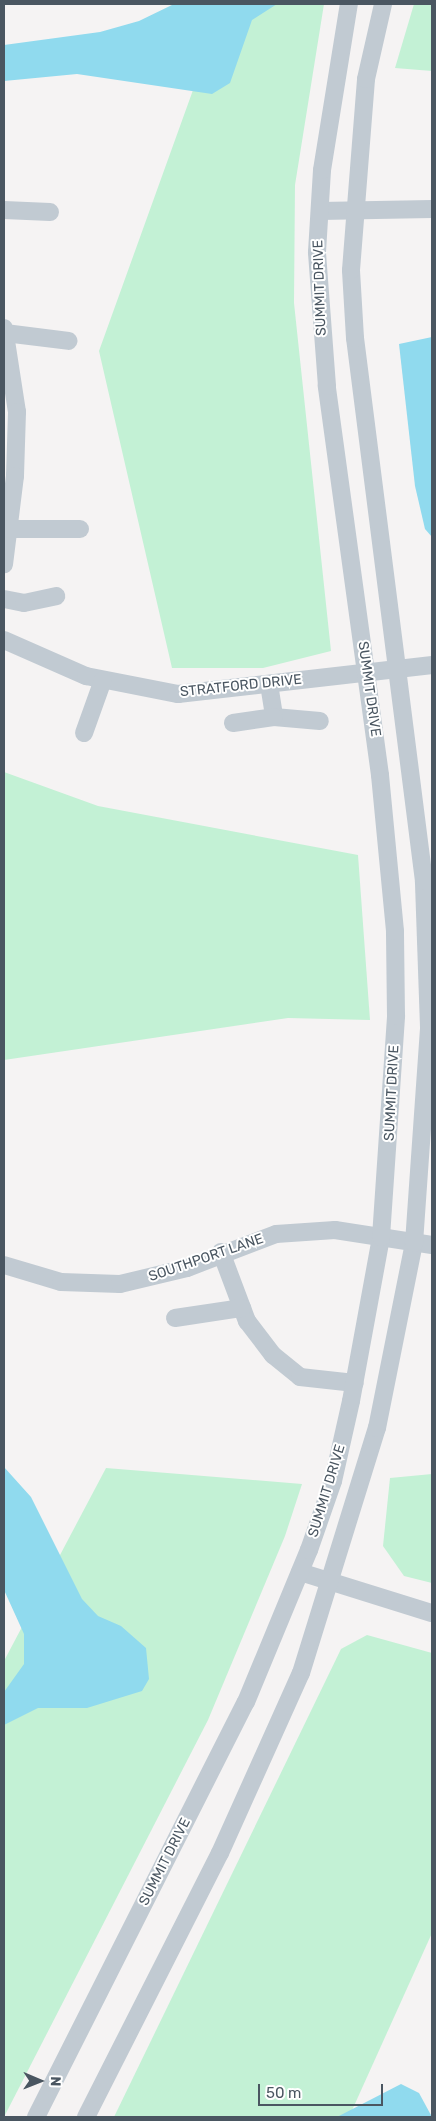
<!DOCTYPE html>
<html>
<head>
<meta charset="utf-8">
<style>
  body { margin:0 }
  #map { position:relative; width:436px; height:2121px; overflow:hidden; background:#f5f3f3; font-family:Rubik,sans-serif }
  div>[style] { position:absolute }
  .green>* { inset:0; background:#c3f1d5 }
  .water>* { inset:0; background:#90daee }
  .minor>* { height:18px; margin:-9px; padding:0 9px; transform-origin:9px; border-radius:9px; background:#c1cad2 }
  span { translate:-50% -50%; white-space:nowrap; text-align:center; line-height:1.15; -webkit-text-stroke:4px #fff; paint-order:stroke }
  .street-label { font-size:14px; color:#4a5661 }
  .frame { position:absolute; inset:0; border:5px solid #4a5661; pointer-events:none }
  .north { position:absolute; left:15px; top:2056px; width:50px; height:50px; -webkit-text-stroke:4px #fff; paint-order:stroke; rotate:91deg; font-size:14px; font-weight:700; line-height:20px; text-align:center; color:#4a5661 }
  .north::after { content:''; display:block; margin:auto; width:18px; height:22px; background:#4a5661; clip-path:polygon(50% 0,100% 100%,50% 72%,0 100%) }
  .scale { position:absolute; left:258px; top:2084px; width:125px; height:22px; box-sizing:border-box; border:2px solid #4a5661; border-top:0; padding-left:6px; font-size:15px; line-height:18px; white-space:nowrap; color:#4a5661; -webkit-text-stroke:4px #fff; paint-order:stroke }
</style>
</head>
<body>
<div id="map">
  <div class="green">
    <i style="clip-path:polygon(224px 4px,324px 4px,295px 185px,294px 303px,331px 651px,263px 668px,172px 668px,99px 351px)"></i>
    <i style="clip-path:polygon(414px 4px,432px 4px,432px 71px,395px 68px)"></i>
    <i style="clip-path:polygon(4px 772px,98px 806px,358px 855px,370px 1020px,288px 1018px,4px 1060px)"></i>
    <i style="clip-path:polygon(106px 1468px,302px 1484px,285px 1536px,208px 1720px,4px 2117px,4px 1661px)"></i>
    <i style="clip-path:polygon(432px 1474px,432px 1583px,404px 1576px,383px 1546px,390px 1478px)"></i>
    <i style="clip-path:polygon(367px 1635px,432px 1653px,432px 1933px,349px 2117px,114px 2117px,341px 1649px)"></i>
  </div>
  <div class="water">
    <i style="clip-path:polygon(174px 4px,277px 4px,252px 20px,230px 83px,212px 94px,77px 74px,4px 81px,4px 45px,100px 32px,139px 21px)"></i>
    <i style="clip-path:polygon(432px 337px,432px 537px,425px 529px,415px 486px,399px 344px)"></i>
    <i style="clip-path:polygon(4px 1467px,31px 1497px,82px 1599px,98px 1616px,121px 1626px,146px 1648px,149px 1679px,142px 1691px,87px 1708px,38px 1708px,4px 1725px,4px 1692px,24px 1664px,24px 1634px,4px 1590px)"></i>
    <i style="clip-path:polygon(401px 2084px,419px 2093px,432px 2117px,337px 2117px)"></i>
  </div>
  <div class="minor">
    <i style="left:4px;top:210px;width:46px;rotate:2.5deg"></i>
    <i style="left:320px;top:211px;width:112px;rotate:-1deg"></i>
    <i style="left:4px;top:328px;width:85px;rotate:81.2deg"></i>
    <i style="left:17px;top:412px;width:64px;rotate:91.8deg"></i>
    <i style="left:15px;top:476px;width:89px;rotate:97.1deg"></i>
    <i style="left:5px;top:333px;width:64px;rotate:7.1deg"></i>
    <i style="left:10px;top:529px;width:70px"></i>
    <i style="left:4px;top:599px;width:20px;rotate:11deg"></i>
    <i style="left:24px;top:603px;width:33px;rotate:-12deg"></i>
    <i style="left:4px;top:640px;width:90px;rotate:23.7deg"></i>
    <i style="left:86px;top:676px;width:94px;rotate:11.1deg"></i>
    <i style="left:178px;top:694px;width:256px;rotate:-6.5deg"></i>
    <i style="left:269px;top:684px;width:33px;rotate:81deg"></i>
    <i style="left:274px;top:717px;width:46px;rotate:5deg"></i>
    <i style="left:233px;top:723px;width:41px;rotate:-8.3deg"></i>
    <i style="left:84px;top:733px;width:56px;rotate:-70.3deg"></i>
    <i style="left:221px;top:1252px;width:74px;rotate:69.4deg"></i>
    <i style="left:247px;top:1321px;width:43px;rotate:52.6deg"></i>
    <i style="left:273px;top:1355px;width:35px;rotate:39deg"></i>
    <i style="left:300px;top:1377px;width:55px;rotate:6.2deg"></i>
    <i style="left:4px;top:1265px;width:59px;rotate:16.6deg"></i>
    <i style="left:61px;top:1282px;width:59px;rotate:1.9deg"></i>
    <i style="left:120px;top:1284px;width:69px;rotate:-13.4deg"></i>
    <i style="left:187px;top:1268px;width:95px;rotate:-20.9deg"></i>
    <i style="left:276px;top:1234px;width:59px;rotate:-3.9deg"></i>
    <i style="left:335px;top:1230px;width:98px;rotate:8.8deg"></i>
    <i style="left:175px;top:1318px;width:68px;rotate:-8.5deg"></i>
    <i style="left:300px;top:1572px;width:138px;rotate:17.3deg"></i>
    <i style="left:36px;top:2117px;width:465px;rotate:-63.2deg"></i>
    <i style="left:246px;top:1702px;width:165px;rotate:-67.5deg"></i>
    <i style="left:309px;top:1550px;width:73px;rotate:-70.8deg"></i>
    <i style="left:333px;top:1481px;width:82px;rotate:-77.3deg"></i>
    <i style="left:351px;top:1401px;width:167px;rotate:-79.6deg"></i>
    <i style="left:381px;top:1237px;width:222px;rotate:-86.1deg"></i>
    <i style="left:396px;top:1016px;width:85px;rotate:-90.7deg"></i>
    <i style="left:395px;top:931px;width:157px;rotate:-95.5deg"></i>
    <i style="left:380px;top:775px;width:393px;rotate:-97.8deg"></i>
    <i style="left:327px;top:386px;width:134px;rotate:-94.3deg"></i>
    <i style="left:317px;top:252px;width:82px;rotate:-86.5deg"></i>
    <i style="left:322px;top:170px;width:168px;rotate:-80.8deg"></i>
    <i style="left:86px;top:2117px;width:296px;rotate:-63.1deg"></i>
    <i style="left:220px;top:1853px;width:197px;rotate:-65.8deg"></i>
    <i style="left:301px;top:1673px;width:257px;rotate:-72.8deg"></i>
    <i style="left:377px;top:1428px;width:189px;rotate:-78.7deg"></i>
    <i style="left:414px;top:1243px;width:217px;rotate:-86deg"></i>
    <i style="left:429px;top:1027px;width:146px;rotate:-92deg"></i>
    <i style="left:424px;top:881px;width:547px;rotate:-97.24deg"></i>
    <i style="left:355px;top:338px;width:68px;rotate:-93.4deg"></i>
    <i style="left:351px;top:270px;width:192px;rotate:-85.5deg"></i>
    <i style="left:366px;top:79px;width:77px;rotate:-77.2deg"></i>
  </div>
  <div class="street-label">
    <span style="left:320px;top:288px;rotate:-92deg">SUMMIT DRIVE</span>
    <span style="left:241px;top:686px;rotate:-6deg">STRATFORD DRIVE</span>
    <span style="left:369px;top:689px;rotate:82deg">SUMMIT DRIVE</span>
    <span style="left:392px;top:1093px;rotate:-87deg">SUMMIT DRIVE</span>
    <span style="left:206px;top:1258px;rotate:-19deg">SOUTHPORT LANE</span>
    <span style="left:327px;top:1491px;rotate:-73deg">SUMMIT DRIVE</span>
    <span style="left:165px;top:1862px;rotate:-63deg">SUMMIT DRIVE</span>
  </div>
  <div class="frame"></div>
  <div class="north">N</div>
  <div class="scale">50 m</div>
</div>
</body>
</html>
